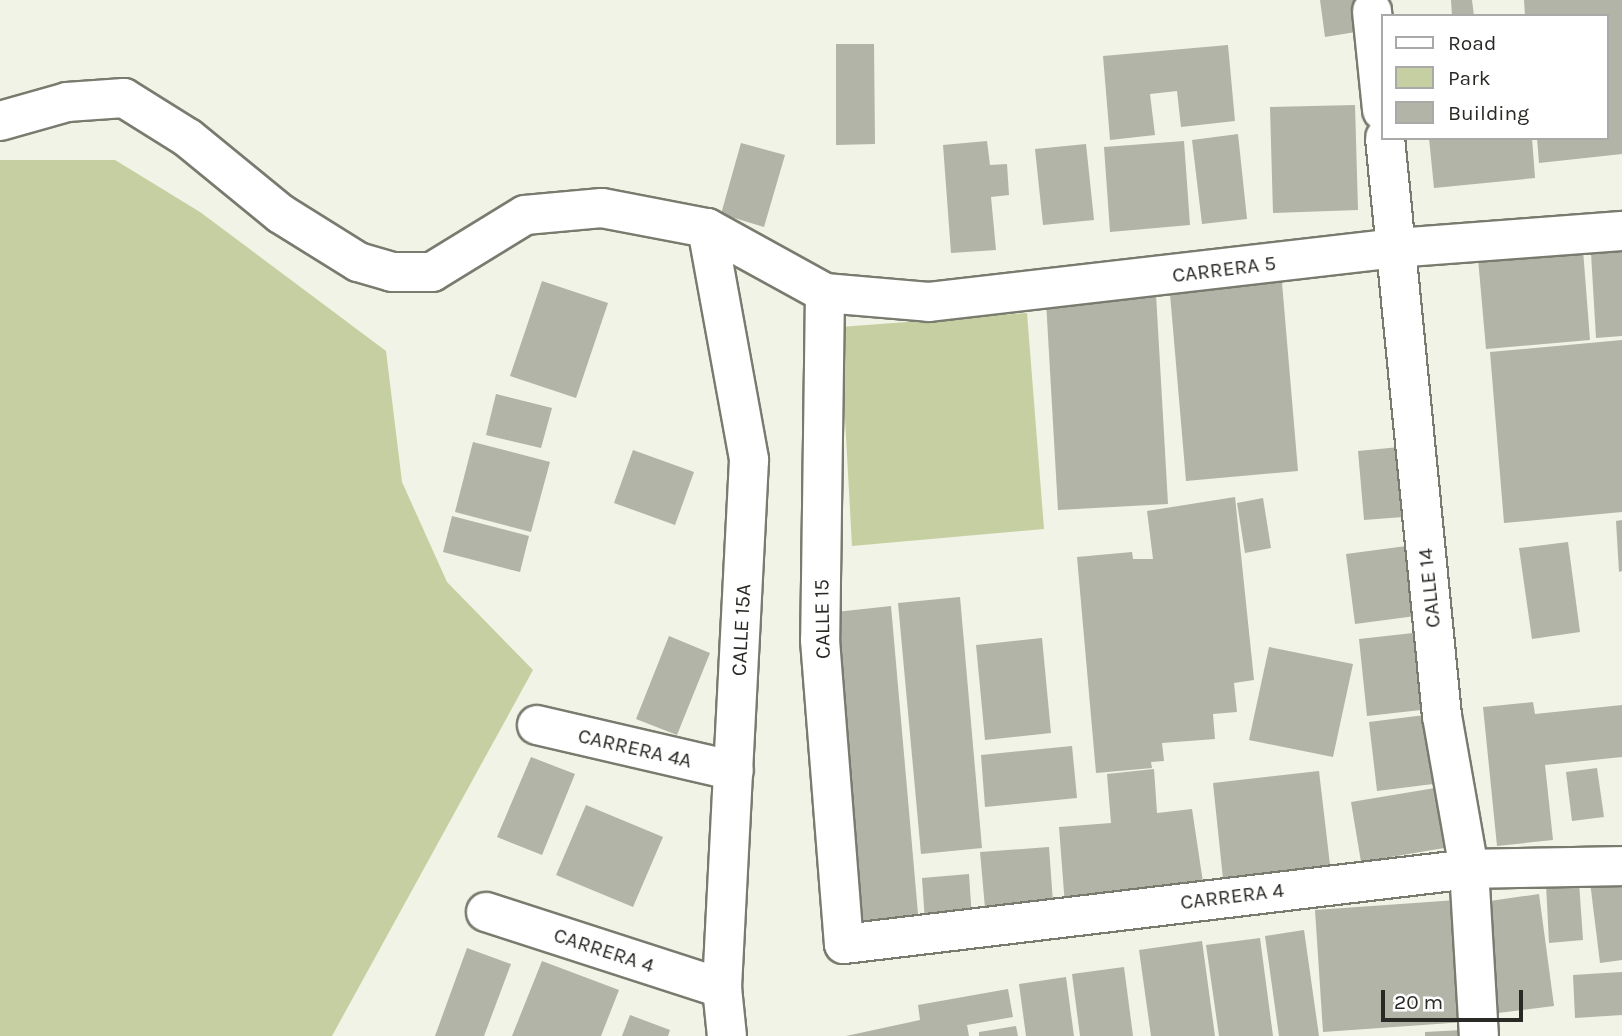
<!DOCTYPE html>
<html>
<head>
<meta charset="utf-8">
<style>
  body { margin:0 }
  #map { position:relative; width:1622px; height:1036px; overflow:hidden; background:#f0f3e5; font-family:Karla,sans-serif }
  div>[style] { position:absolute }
  .green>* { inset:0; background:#c6cfa1 }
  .building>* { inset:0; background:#b1b4a6 }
  .roads { filter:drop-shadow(2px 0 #797b6f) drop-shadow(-2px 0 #797b6f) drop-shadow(0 2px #797b6f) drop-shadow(0 -2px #797b6f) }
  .minor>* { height:38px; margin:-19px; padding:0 19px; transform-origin:19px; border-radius:19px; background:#fff }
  span { translate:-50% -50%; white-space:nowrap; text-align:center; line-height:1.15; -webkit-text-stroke:7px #fff; paint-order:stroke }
  .street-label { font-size:21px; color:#292a25 }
  .legend { position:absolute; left:1381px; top:14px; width:228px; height:126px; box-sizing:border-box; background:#fff; border:2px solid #a9aaa8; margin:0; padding:9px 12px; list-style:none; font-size:21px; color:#292a25 }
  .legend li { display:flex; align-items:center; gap:14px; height:35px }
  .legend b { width:35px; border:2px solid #a9aaa8 }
  .scale { position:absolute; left:1381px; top:990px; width:142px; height:32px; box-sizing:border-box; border:4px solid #292a25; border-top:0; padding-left:9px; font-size:21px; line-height:24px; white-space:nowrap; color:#292a25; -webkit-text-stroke:5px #fff; paint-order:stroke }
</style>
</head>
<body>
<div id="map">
  <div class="green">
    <i style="clip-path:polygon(0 160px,115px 160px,200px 212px,386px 351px,402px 482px,447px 582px,533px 670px,332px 1036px,0 1036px)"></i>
    <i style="clip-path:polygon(1027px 313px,1044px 529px,852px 546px,840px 327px)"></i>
  </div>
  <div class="building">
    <i style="clip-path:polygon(1320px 0,1364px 0,1368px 30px,1325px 37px)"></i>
    <i style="clip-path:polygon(1451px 0,1472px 0,1474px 16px,1452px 16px)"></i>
    <i style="clip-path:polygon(1524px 0,1622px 0,1622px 154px,1539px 163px,1537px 138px,1606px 138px,1606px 16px,1525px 16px)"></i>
    <i style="clip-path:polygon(836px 44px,874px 44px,875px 144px,836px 145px)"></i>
    <i style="clip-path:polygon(1228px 45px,1235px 121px,1181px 127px,1177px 91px,1150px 94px,1155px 135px,1110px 140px,1103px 56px)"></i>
    <i style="clip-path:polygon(1355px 105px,1358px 210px,1273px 213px,1270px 107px)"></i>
    <i style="clip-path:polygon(1238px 134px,1247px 219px,1202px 224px,1192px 140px)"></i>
    <i style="clip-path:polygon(1429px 138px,1532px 138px,1535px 178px,1434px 188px)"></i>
    <i style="clip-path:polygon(987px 141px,990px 165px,1007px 164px,1009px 195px,991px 197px,996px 250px,951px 253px,943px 145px)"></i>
    <i style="clip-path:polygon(1184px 141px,1190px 225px,1110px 232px,1104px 147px)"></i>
    <i style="clip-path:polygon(741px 143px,785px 155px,764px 227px,721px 214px)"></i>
    <i style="clip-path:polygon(1086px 144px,1094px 220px,1043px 225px,1035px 149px)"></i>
    <i style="clip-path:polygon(1622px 233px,1622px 336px,1596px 338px,1590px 236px)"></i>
    <i style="clip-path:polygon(1582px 237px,1590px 340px,1486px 349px,1477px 247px)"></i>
    <i style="clip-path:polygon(1281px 271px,1298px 471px,1186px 481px,1169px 282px)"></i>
    <i style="clip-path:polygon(542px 281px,608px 303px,576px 398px,510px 376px)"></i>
    <i style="clip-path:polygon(1156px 294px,1168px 504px,1058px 510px,1046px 301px)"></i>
    <i style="clip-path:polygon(1622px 340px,1622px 512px,1504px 523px,1490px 352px)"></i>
    <i style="clip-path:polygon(496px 394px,552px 408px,541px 448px,486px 435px)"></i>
    <i style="clip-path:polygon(473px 442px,550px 462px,531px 532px,455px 512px)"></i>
    <i style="clip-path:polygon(1410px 446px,1416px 516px,1364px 520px,1358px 451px)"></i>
    <i style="clip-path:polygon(633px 450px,694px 472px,675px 525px,614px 503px)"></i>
    <i style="clip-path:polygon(1235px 497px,1254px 680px,1234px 683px,1237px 712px,1213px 714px,1215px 739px,1162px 743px,1164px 761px,1151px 762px,1152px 768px,1096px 773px,1077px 557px,1132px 552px,1133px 559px,1153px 559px,1147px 511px)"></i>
    <i style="clip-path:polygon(1263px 498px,1271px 548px,1245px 553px,1237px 503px)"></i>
    <i style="clip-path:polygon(452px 516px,529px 536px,520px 572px,443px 552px)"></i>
    <i style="clip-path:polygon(1622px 520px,1622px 571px,1619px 572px,1616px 521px)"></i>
    <i style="clip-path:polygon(1568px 542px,1580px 632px,1532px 639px,1519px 548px)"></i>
    <i style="clip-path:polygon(1414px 545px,1423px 615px,1355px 624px,1346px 554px)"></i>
    <i style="clip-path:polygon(960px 597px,982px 848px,921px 854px,898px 603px)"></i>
    <i style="clip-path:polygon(891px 606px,919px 925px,864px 930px,836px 612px)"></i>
    <i style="clip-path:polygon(1413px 633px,1421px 710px,1367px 716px,1359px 639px)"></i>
    <i style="clip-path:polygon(669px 636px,710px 653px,677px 735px,636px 719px)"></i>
    <i style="clip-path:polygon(1042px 638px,1051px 733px,985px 740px,976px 645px)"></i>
    <i style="clip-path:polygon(1269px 647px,1353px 664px,1333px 757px,1249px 740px)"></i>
    <i style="clip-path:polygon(1533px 702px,1535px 714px,1622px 705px,1622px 757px,1545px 765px,1553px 840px,1497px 846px,1483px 707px)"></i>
    <i style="clip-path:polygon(1425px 715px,1433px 784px,1377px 791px,1369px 722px)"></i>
    <i style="clip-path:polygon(1072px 746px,1077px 798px,985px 807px,981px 755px)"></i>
    <i style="clip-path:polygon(531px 757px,575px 774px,542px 855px,497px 837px)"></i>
    <i style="clip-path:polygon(1597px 768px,1604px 817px,1572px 821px,1566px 772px)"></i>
    <i style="clip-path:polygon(1154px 769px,1157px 813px,1192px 809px,1204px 889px,1065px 906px,1059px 827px,1111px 823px,1107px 774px)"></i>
    <i style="clip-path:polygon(1319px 771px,1330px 865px,1223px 879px,1213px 783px)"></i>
    <i style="clip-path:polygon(1441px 787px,1450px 847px,1361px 862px,1351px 802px)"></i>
    <i style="clip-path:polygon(586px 805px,663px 837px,633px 907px,556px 875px)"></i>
    <i style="clip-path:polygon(1049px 847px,1053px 903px,985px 908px,980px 852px)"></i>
    <i style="clip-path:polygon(969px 874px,972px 919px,925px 922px,922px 878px)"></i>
    <i style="clip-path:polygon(1622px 878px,1622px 960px,1600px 963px,1590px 882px)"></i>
    <i style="clip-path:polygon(1579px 882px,1583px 940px,1549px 943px,1546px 884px)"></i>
    <i style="clip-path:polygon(1539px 894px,1554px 1006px,1490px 1014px,1476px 903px)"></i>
    <i style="clip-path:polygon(1457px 900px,1465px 1022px,1323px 1032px,1315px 910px)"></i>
    <i style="clip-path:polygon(1304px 930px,1319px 1036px,1279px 1036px,1265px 936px)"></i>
    <i style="clip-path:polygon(1260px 938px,1273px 1036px,1219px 1036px,1206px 945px)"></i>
    <i style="clip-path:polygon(1202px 941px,1215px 1036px,1151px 1036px,1139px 950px)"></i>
    <i style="clip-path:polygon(467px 948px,511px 964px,484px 1036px,435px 1036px)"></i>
    <i style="clip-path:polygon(542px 961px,619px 990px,601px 1036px,512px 1036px)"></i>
    <i style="clip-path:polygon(1124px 967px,1133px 1036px,1080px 1036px,1072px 974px)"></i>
    <i style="clip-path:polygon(1622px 972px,1622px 1015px,1575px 1018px,1573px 975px)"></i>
    <i style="clip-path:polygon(1066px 977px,1074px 1036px,1026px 1036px,1019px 984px)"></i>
    <i style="clip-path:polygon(1008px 989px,1013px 1017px,967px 1025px,969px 1036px,846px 1036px,920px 1020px,918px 1005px)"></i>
    <i style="clip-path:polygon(630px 1015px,670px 1030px,668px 1036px,622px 1036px)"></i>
    <i style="clip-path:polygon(1016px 1026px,1018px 1036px,979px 1036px,979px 1032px)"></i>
    <i style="clip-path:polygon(1462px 1030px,1462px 1036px,1425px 1036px,1425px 1032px)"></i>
  </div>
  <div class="roads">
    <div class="minor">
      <i style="left:1372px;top:11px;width:100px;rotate:84.2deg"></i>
      <i style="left:0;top:121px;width:70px;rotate:-15.8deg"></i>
      <i style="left:67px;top:102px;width:57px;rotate:-4deg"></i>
      <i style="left:124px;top:98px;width:75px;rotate:32deg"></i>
      <i style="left:188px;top:138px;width:120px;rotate:39.3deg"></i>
      <i style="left:281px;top:214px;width:91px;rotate:31.9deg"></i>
      <i style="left:358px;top:262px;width:35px;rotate:16deg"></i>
      <i style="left:392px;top:272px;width:40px"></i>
      <i style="left:432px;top:272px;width:109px;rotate:-31.5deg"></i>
      <i style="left:525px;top:215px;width:77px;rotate:-5.2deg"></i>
      <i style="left:602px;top:208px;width:107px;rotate:10.8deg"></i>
      <i style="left:707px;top:228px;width:135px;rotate:28.8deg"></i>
      <i style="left:825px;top:293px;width:104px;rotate:4.9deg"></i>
      <i style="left:929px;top:302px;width:470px;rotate:-6.6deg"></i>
      <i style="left:1396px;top:248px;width:227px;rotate:-4.3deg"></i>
      <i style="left:1385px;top:138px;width:581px;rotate:84.37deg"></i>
      <i style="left:1442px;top:716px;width:155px;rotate:80deg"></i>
      <i style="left:1469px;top:869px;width:167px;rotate:86.6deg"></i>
      <i style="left:707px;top:228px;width:236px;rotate:79.7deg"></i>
      <i style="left:749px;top:460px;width:529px;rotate:92.93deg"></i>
      <i style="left:722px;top:988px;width:48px;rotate:84.1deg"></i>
      <i style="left:825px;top:293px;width:347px;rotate:90.8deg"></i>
      <i style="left:820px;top:640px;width:305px;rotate:85.5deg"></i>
      <i style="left:844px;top:944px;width:629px;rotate:-6.84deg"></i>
      <i style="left:1469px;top:869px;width:153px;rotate:-1.1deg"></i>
      <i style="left:537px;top:725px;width:202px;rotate:13.1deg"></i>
      <i style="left:486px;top:912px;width:248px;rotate:17.9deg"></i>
    </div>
  </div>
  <div class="street-label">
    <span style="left:1224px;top:269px;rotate:-7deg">CARRERA 5</span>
    <span style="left:1429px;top:588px;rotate:-96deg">CALLE 14</span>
    <span style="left:822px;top:619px;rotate:-91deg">CALLE 15</span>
    <span style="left:741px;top:630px;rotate:-87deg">CALLE 15A</span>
    <span style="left:635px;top:748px;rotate:13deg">CARRERA 4A</span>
    <span style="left:1232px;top:896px;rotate:-7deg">CARRERA 4</span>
    <span style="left:604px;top:950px;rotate:18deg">CARRERA 4</span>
  </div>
  <ul class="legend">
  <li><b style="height:9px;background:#fff"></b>Road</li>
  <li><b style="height:19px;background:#c6cfa1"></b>Park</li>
  <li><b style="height:19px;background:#b1b4a6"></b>Building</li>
  </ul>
  <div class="scale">20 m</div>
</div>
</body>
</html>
